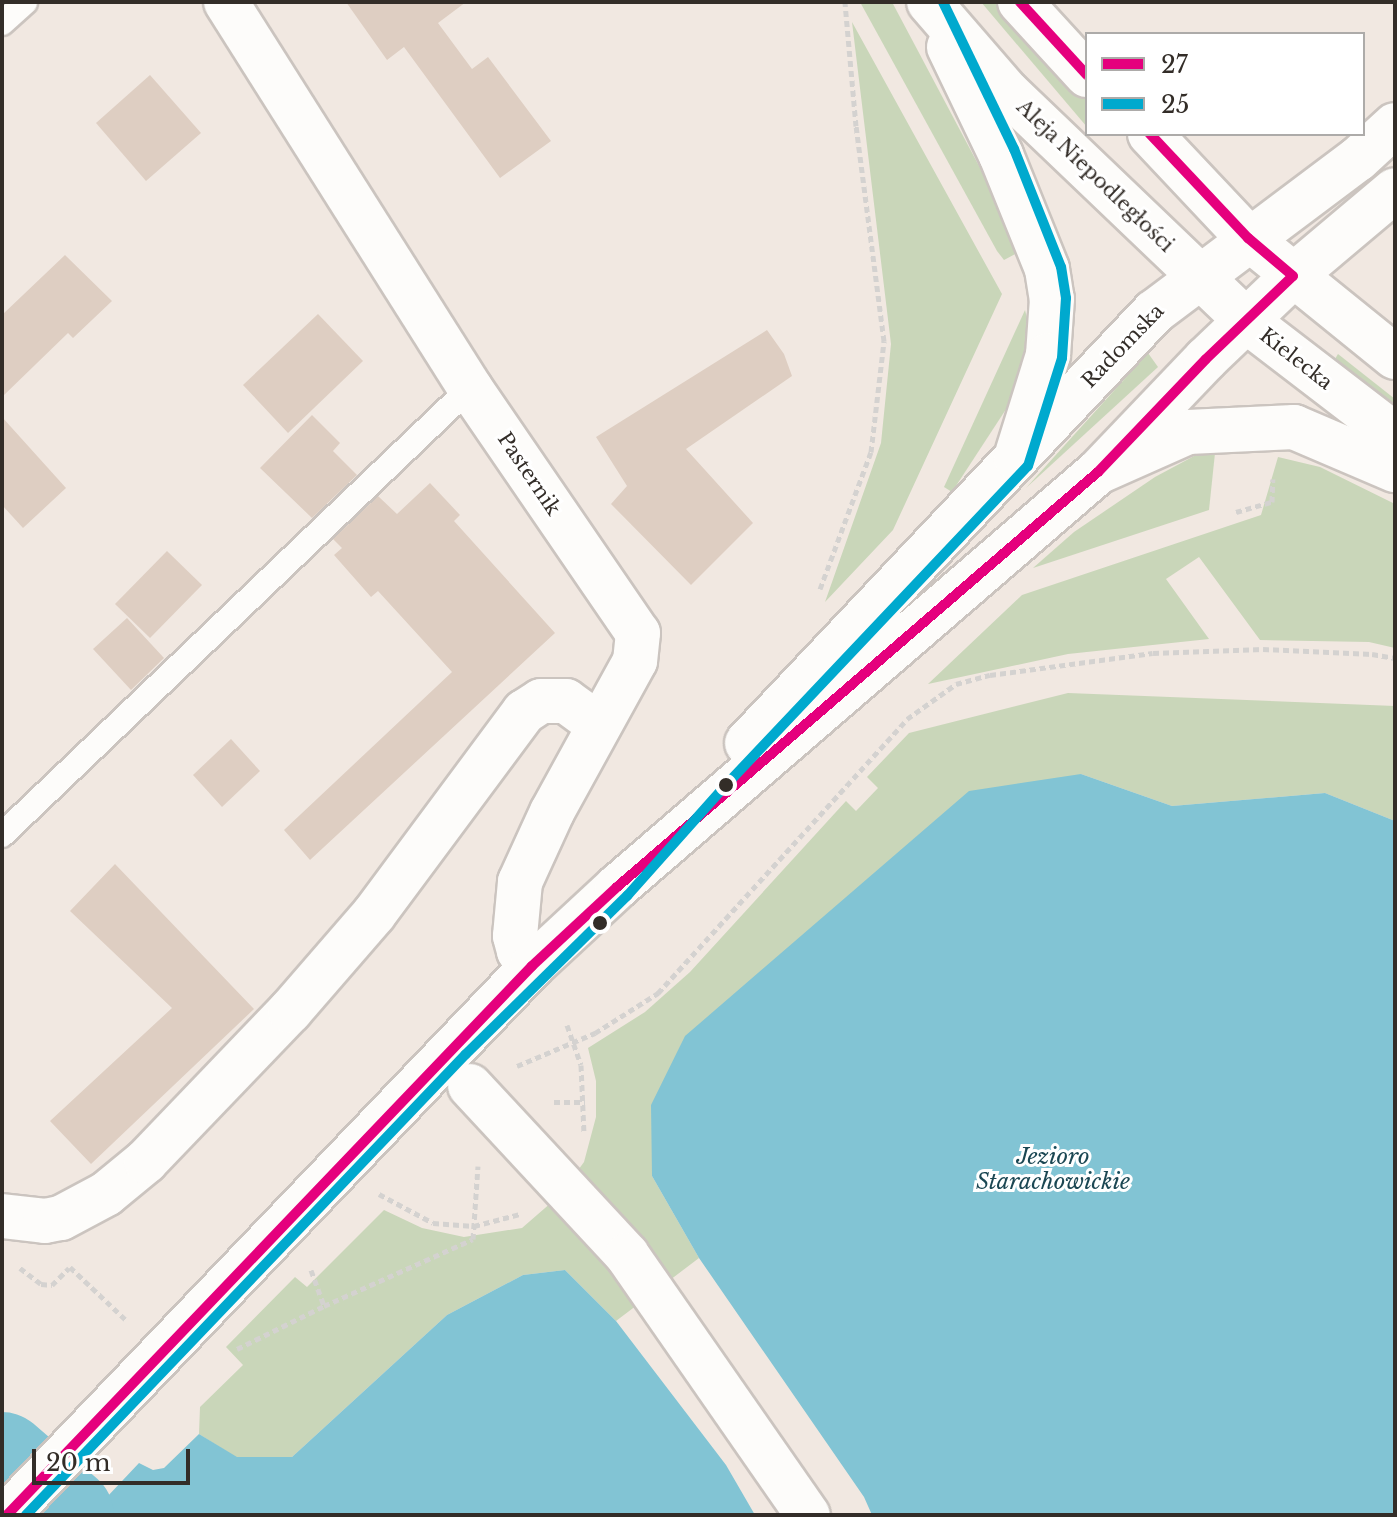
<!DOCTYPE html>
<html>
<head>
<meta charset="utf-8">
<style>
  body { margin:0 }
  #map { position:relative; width:1397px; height:1517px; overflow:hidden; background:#f1e8e1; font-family:"Libre Baskerville",serif }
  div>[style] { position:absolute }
  .green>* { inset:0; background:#c9d6b9 }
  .water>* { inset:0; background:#82c4d4 }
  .river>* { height:96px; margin:-48px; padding:0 48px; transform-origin:48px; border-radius:48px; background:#82c4d4 }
  .building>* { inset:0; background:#decec2 }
  .path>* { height:5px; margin-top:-2.5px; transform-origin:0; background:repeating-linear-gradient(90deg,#d4d2d0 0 6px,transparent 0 10px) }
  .roads { filter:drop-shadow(2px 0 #cbc4bf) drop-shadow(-2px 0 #cbc4bf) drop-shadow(0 2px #cbc4bf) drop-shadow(0 -2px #cbc4bf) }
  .lane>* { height:24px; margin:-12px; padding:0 12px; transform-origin:12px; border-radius:12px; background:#fdfcfa }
  .street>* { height:44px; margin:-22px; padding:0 22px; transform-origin:22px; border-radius:22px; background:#fdfcfa }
  .secondary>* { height:44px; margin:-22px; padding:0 22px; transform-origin:22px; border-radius:22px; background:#fdfcfa }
  .primary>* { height:44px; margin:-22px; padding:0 22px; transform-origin:22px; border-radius:22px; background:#fdfcfa }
  .bus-1>* { height:10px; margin:-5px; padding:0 5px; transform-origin:5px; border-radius:5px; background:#e5007d }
  .bus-2>* { height:10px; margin:-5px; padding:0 5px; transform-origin:5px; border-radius:5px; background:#00a9ce }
  .dots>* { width:22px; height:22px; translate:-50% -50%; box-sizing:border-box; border:4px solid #fff; border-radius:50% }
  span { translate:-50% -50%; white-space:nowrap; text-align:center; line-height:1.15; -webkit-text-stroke:6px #fff; paint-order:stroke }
  .street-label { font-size:20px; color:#332d28 }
  .water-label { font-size:22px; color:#1b4753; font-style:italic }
  .frame { position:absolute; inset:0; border:4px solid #332d28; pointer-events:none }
  .legend { position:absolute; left:1085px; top:32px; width:280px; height:104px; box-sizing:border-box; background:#fff; border:2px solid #adaba9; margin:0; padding:10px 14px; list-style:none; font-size:24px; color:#332d28 }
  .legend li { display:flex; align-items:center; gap:16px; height:40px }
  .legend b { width:40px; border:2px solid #adaba9 }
  .scale { position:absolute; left:32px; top:1449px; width:158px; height:36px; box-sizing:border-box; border:4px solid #332d28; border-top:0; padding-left:10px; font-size:24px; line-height:28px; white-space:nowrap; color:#332d28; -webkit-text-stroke:6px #fff; paint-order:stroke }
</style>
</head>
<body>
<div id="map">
  <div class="green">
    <i style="clip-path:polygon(860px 2px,892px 2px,987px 181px,1019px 252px,1004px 260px,997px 251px)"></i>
    <i style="clip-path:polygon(981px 2px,1001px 2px,1087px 100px,1087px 127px)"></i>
    <i style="clip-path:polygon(852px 22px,1002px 294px,893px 530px,825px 602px,881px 443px,891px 344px)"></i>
    <i style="clip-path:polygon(1025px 310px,1028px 322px,1025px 364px,1014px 397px,952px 492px,944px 487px)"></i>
    <i style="clip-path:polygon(1148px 353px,1158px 367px,1026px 488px)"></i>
    <i style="clip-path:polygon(1338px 354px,1395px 399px,1395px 418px,1332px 364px)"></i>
    <i style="clip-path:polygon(1215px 453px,1209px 510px,1033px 568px,1074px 532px,1155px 477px,1196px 455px)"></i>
    <i style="clip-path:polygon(1278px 457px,1320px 467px,1395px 504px,1395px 648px,1369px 642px,1260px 640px,1199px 557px,1166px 579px,1209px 639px,1068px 654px,928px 684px,1022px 595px,1261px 515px)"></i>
    <i style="clip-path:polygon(1068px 693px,1395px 706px,1395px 821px,1325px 793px,1172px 806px,1081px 774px,652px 1176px,699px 1258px,616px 1321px,565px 1270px,523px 1275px,447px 1315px,292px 1457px,237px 1458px,199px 1434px,200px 1407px,243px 1365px,226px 1347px,295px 1277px,307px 1287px,384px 1210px,422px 1228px,464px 1237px,522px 1228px,560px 1195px,584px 1162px,596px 1117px,596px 1081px,588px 1048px,645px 1012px,690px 972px,846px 801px,856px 811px,878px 788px,867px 777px,909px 733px)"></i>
  </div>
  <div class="water">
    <i style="clip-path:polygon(1081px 774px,1172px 806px,1325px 793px,1395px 821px,1395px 1515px,872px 1515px,864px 1497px,699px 1258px,652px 1176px,651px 1105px,685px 1036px,969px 791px)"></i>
    <i style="clip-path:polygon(565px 1270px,616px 1321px,726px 1465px,755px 1515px,90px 1515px,139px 1463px,153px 1470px,164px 1468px,199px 1434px,237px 1457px,292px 1457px,447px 1315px,523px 1275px)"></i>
  </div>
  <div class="river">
    <i style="left:2px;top:1460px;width:84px;rotate:40.7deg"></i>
  </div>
  <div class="building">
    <i style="clip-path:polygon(346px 2px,466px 2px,438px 23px,472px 69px,488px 57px,551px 141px,500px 178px,404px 47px,387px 60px)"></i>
    <i style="clip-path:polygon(150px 75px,201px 133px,146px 181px,96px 123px)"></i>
    <i style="clip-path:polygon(65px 255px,112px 301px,73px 338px,68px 333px,2px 397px,2px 315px)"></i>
    <i style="clip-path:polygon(318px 314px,363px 361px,288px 433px,243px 385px)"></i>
    <i style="clip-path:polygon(767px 330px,784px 354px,792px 376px,686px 449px,753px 523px,691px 585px,611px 504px,627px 486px,596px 437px)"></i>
    <i style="clip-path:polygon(312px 415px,340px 443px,333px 451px,357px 475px,312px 518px,260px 468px)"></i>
    <i style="clip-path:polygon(2px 417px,66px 488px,23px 528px,2px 505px)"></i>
    <i style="clip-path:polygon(430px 483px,460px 515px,454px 521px,555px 633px,310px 860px,284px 830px,452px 672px,378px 591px,371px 597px,334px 555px,342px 548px,333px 539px,378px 496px,397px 514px)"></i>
    <i style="clip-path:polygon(167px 551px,202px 585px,150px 638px,115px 604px)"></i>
    <i style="clip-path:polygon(127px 618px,164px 658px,131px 690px,93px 649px)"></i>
    <i style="clip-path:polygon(231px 739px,260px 771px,222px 807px,193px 775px)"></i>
    <i style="clip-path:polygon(115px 864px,254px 1009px,91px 1164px,50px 1121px,172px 1008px,70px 911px)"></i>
  </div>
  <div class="path">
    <i style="left:1236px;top:512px;width:37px;rotate:-16deg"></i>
    <i style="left:1272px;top:502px;width:23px;rotate:-88deg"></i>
    <i style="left:820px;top:589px;width:146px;rotate:-69.6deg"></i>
    <i style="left:871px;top:452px;width:112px;rotate:-83.3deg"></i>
    <i style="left:884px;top:341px;width:217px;rotate:-97.4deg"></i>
    <i style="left:856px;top:126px;width:124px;rotate:-95.1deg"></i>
    <i style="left:567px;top:1025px;width:42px;rotate:70.7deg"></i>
    <i style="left:581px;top:1065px;width:69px;rotate:87.5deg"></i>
    <i style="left:517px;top:1066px;width:85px;rotate:-22.9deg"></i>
    <i style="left:595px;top:1033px;width:75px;rotate:-32.4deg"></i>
    <i style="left:658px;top:993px;width:370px;rotate:-47.7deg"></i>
    <i style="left:907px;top:719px;width:60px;rotate:-35.5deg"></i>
    <i style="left:956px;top:684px;width:35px;rotate:-15deg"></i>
    <i style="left:990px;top:675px;width:164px;rotate:-7.7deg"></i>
    <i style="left:1153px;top:653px;width:110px;rotate:-2.1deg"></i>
    <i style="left:1263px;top:649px;width:109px;rotate:2.6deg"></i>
    <i style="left:1372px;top:654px;width:23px;rotate:10deg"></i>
    <i style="left:554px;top:1102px;width:31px"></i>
    <i style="left:379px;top:1194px;width:61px;rotate:28.2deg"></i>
    <i style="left:433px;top:1223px;width:41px;rotate:4.2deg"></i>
    <i style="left:474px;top:1226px;width:48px;rotate:-14.6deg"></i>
    <i style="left:70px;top:1267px;width:76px;rotate:43.4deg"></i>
    <i style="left:20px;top:1268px;width:26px;rotate:37deg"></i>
    <i style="left:41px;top:1284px;width:11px;rotate:5deg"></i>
    <i style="left:52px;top:1285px;width:24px;rotate:-45deg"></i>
    <i style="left:311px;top:1270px;width:38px;rotate:70deg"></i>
    <i style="left:237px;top:1349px;width:97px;rotate:-26.3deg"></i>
    <i style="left:324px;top:1306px;width:163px;rotate:-24.2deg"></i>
    <i style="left:473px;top:1239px;width:73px;rotate:-86.1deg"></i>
  </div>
  <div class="roads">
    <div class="lane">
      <i style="left:2px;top:23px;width:31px;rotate:-42deg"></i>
      <i style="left:2px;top:835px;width:647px;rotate:-43.69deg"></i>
    </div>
    <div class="street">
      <i style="left:226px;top:2px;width:457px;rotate:57.7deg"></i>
      <i style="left:470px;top:388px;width:297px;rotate:55.6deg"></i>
      <i style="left:638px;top:633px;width:28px;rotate:96deg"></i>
      <i style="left:635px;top:661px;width:172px;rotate:118.8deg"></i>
      <i style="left:552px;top:812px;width:77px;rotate:114.6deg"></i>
      <i style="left:520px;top:882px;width:54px;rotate:95.3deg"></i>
      <i style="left:515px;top:936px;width:16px;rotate:75deg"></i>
      <i style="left:519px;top:951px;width:20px;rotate:49deg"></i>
      <i style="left:470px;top:1086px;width:231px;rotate:47.1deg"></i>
      <i style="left:627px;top:1255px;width:317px;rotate:55.2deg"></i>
      <i style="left:2px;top:1216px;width:43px;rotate:6.6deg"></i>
      <i style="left:45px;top:1221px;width:16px;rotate:-11deg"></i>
      <i style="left:61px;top:1218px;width:51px;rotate:-28.1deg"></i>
      <i style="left:106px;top:1194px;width:52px;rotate:-39.5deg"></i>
      <i style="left:146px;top:1161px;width:208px;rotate:-46.2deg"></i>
      <i style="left:290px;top:1011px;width:128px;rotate:-49.1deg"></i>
      <i style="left:374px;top:914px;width:252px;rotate:-53.4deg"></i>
      <i style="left:524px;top:712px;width:20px;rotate:-33deg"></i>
      <i style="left:541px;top:701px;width:25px"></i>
      <i style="left:566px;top:701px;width:41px;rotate:36deg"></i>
    </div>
    <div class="secondary">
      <i style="left:747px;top:743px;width:593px;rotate:-46.64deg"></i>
      <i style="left:1154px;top:312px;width:255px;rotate:-36.9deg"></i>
      <i style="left:1358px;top:159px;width:50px;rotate:-42.6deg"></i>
      <i style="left:7px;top:1515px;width:760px;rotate:-46.28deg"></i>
      <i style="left:532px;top:966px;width:116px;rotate:-42.9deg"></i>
      <i style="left:617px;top:887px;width:635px;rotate:-40.79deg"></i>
      <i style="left:1098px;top:472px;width:156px;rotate:-46.3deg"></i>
      <i style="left:1206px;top:359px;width:120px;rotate:-43.7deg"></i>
      <i style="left:1293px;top:276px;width:133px;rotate:-40.1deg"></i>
    </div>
    <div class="primary">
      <i style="left:929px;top:2px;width:119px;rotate:49.1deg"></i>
      <i style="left:1007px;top:92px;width:333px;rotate:43.7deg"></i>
      <i style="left:1248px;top:322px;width:185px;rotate:37.5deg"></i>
      <i style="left:1020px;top:2px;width:99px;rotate:47.5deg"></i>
      <i style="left:949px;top:47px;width:120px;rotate:64.3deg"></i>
      <i style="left:1001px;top:155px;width:123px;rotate:68deg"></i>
      <i style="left:1047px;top:269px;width:30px;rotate:81deg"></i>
      <i style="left:1052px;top:299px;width:56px;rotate:94.1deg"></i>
      <i style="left:1048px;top:355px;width:108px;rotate:107.3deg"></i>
      <i style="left:1150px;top:134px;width:143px;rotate:46.7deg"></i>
      <i style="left:1248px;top:238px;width:189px;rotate:39deg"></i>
      <i style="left:1098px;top:472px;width:98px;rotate:-24deg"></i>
      <i style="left:1188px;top:432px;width:106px;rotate:-2.7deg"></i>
      <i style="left:1294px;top:427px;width:110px;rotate:23.1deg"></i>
    </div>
  </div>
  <div class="bus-1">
    <i style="left:1020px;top:2px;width:99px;rotate:47.5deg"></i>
    <i style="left:7px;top:1515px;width:760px;rotate:-46.28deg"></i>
    <i style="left:532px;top:966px;width:116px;rotate:-42.9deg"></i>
    <i style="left:617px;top:887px;width:635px;rotate:-40.79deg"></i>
    <i style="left:1098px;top:472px;width:156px;rotate:-46.3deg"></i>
    <i style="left:1206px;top:359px;width:120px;rotate:-43.7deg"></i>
    <i style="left:1293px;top:276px;width:59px;rotate:-139.8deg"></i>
    <i style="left:1248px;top:238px;width:143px;rotate:-133.3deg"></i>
  </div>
  <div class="bus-2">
    <i style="left:26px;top:1515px;width:637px;rotate:-46.34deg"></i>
    <i style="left:466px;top:1054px;width:226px;rotate:-44.5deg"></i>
    <i style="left:627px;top:896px;width:149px;rotate:-48.3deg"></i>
    <i style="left:726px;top:785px;width:439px;rotate:-46.6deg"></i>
    <i style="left:1028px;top:466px;width:113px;rotate:-72.5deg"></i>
    <i style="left:1062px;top:358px;width:60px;rotate:-86.2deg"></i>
    <i style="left:1066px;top:298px;width:31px;rotate:-99deg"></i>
    <i style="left:1061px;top:267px;width:127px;rotate:-111.7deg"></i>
    <i style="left:1014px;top:149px;width:163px;rotate:-115.8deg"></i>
  </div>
  <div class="dots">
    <i style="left:726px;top:785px;background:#332d28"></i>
    <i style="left:600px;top:923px;background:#332d28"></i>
  </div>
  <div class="street-label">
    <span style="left:1095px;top:176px;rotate:44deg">Aleja Niepodległości</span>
    <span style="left:1123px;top:346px;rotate:-46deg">Radomska</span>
    <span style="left:1296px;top:359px;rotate:38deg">Kielecka</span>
    <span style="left:529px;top:474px;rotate:56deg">Pasternik</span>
  </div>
  <div class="water-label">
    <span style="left:1053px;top:1169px">Jezioro<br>Starachowickie</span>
  </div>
  <div class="frame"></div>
  <ul class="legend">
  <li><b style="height:10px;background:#e5007d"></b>27</li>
  <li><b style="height:10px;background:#00a9ce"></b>25</li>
  </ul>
  <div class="scale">20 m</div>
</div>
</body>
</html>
